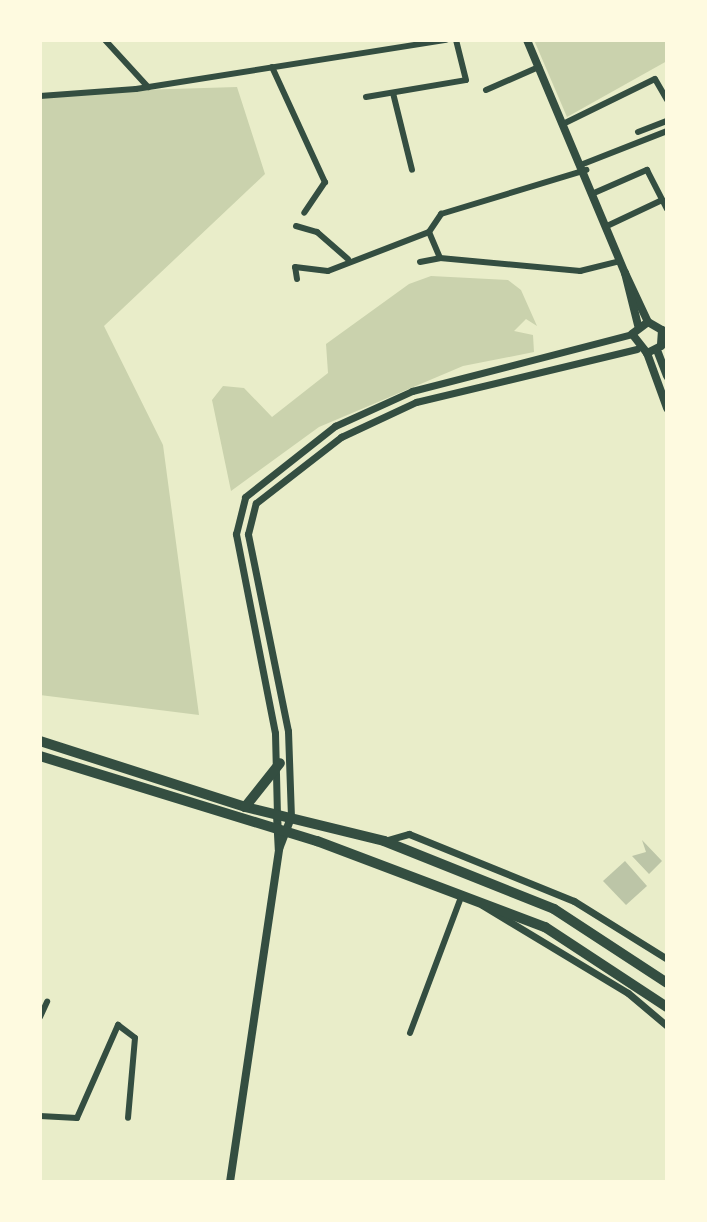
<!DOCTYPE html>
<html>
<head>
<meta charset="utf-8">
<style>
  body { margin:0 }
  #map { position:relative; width:707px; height:1222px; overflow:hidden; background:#e9edc9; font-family:Arial,sans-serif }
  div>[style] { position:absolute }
  .green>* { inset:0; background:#cad2ad }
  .building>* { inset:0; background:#bcc5a7 }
  .minor>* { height:6px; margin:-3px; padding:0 3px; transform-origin:3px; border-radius:3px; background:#344e41 }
  .tertiary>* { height:7px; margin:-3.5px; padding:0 3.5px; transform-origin:3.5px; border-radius:3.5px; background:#344e41 }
  .secondary>* { height:8px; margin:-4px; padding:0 4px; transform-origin:4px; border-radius:4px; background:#344e41 }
  .trunk>* { height:10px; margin:-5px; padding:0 5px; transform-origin:5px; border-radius:5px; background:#344e41 }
  span { translate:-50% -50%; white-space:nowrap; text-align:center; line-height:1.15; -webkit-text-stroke:8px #fefae0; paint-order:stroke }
  .frame { position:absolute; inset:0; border:42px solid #fefae0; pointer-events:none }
</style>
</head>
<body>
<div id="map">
  <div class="green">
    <i style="clip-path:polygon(534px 40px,666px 40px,667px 61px,567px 117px)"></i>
    <i style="clip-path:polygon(237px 87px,265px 174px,104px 326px,163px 445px,199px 715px,40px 695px,40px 93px)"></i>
    <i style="clip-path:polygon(431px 276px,508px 280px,521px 290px,537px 326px,526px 319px,514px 331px,533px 335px,534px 352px,463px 366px,319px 427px,231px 491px,212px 400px,223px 386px,244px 388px,272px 417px,328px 373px,326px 344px,409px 284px)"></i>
  </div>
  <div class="building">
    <i style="clip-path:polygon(642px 840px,662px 861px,649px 874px,632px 856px,646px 852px)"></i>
    <i style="clip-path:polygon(625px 861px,647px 886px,626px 905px,603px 881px)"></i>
  </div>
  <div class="minor">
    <i style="left:105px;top:40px;width:64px;rotate:47.5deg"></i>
    <i style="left:272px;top:67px;width:127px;rotate:65.3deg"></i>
    <i style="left:325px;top:182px;width:37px;rotate:124deg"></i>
    <i style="left:486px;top:90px;width:58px;rotate:-23.5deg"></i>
    <i style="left:393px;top:93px;width:79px;rotate:76.1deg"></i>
    <i style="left:40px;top:96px;width:96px;rotate:-4.2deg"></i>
    <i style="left:136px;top:89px;width:314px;rotate:-9deg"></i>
    <i style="left:366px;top:97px;width:101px;rotate:-9.6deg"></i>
    <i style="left:466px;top:80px;width:41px;rotate:-104deg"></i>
    <i style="left:565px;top:123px;width:100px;rotate:-26.1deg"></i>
    <i style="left:655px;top:79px;width:24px;rotate:60deg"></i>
    <i style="left:638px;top:132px;width:31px;rotate:-21deg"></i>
    <i style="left:583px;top:164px;width:90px;rotate:-21.4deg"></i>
    <i style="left:594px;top:193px;width:58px;rotate:-23.5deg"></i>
    <i style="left:647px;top:170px;width:44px;rotate:62.9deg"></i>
    <i style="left:296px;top:226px;width:22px;rotate:16deg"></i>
    <i style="left:317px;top:232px;width:41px;rotate:41.1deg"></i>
    <i style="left:607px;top:226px;width:61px;rotate:-25.3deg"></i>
    <i style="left:429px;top:232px;width:28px;rotate:67deg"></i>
    <i style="left:440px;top:258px;width:141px;rotate:5.3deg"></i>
    <i style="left:580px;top:271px;width:41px;rotate:-14deg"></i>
    <i style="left:420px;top:262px;width:20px;rotate:-11deg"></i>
    <i style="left:297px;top:279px;width:12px;rotate:-99deg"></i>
    <i style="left:295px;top:267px;width:33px;rotate:7deg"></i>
    <i style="left:328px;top:271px;width:108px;rotate:-21.1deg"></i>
    <i style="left:429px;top:232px;width:22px;rotate:-56deg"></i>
    <i style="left:441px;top:214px;width:152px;rotate:-16.9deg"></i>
    <i style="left:40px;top:1017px;width:17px;rotate:-65deg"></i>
    <i style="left:410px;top:1033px;width:147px;rotate:-69.4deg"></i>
    <i style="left:40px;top:1116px;width:37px;rotate:3deg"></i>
    <i style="left:77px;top:1118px;width:102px;rotate:-66.2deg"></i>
    <i style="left:118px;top:1025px;width:21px;rotate:37deg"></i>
    <i style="left:135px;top:1038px;width:80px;rotate:95deg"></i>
  </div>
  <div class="tertiary">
    <i style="left:277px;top:815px;width:82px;rotate:-91.4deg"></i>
    <i style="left:275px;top:733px;width:203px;rotate:-101.1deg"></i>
    <i style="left:236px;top:534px;width:38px;rotate:-76deg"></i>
    <i style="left:245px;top:497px;width:115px;rotate:-38.3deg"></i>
    <i style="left:335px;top:426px;width:85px;rotate:-24.4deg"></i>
    <i style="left:412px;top:391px;width:227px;rotate:-14.5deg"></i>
    <i style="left:291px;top:817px;width:86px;rotate:-92deg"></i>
    <i style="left:288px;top:731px;width:201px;rotate:-101.5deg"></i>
    <i style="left:248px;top:534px;width:32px;rotate:-76deg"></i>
    <i style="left:256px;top:503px;width:108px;rotate:-37.8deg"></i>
    <i style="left:341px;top:437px;width:83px;rotate:-25deg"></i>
    <i style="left:416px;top:402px;width:227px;rotate:-13.5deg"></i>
    <i style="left:384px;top:841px;width:26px;rotate:-16deg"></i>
    <i style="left:409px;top:834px;width:178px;rotate:22.1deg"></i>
    <i style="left:574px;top:901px;width:110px;rotate:31.9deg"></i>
    <i style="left:482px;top:905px;width:170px;rotate:31.1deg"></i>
    <i style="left:628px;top:993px;width:51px;rotate:40.2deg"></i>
  </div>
  <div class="secondary">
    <i style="left:527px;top:40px;width:253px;rotate:67.2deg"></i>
    <i style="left:625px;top:273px;width:54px;rotate:64.9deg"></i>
    <i style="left:648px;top:322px;width:16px;rotate:30deg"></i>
    <i style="left:662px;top:330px;width:16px;rotate:94deg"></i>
    <i style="left:661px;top:346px;width:16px;rotate:153deg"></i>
    <i style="left:647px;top:353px;width:24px;rotate:-128deg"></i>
    <i style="left:632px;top:334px;width:20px;rotate:-37deg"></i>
    <i style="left:625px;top:273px;width:54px;rotate:76deg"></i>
    <i style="left:657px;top:350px;width:28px;rotate:69deg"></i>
    <i style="left:647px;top:353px;width:59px;rotate:70deg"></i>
    <i style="left:277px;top:815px;width:34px;rotate:87deg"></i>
    <i style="left:279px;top:849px;width:34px;rotate:-69deg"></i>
    <i style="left:230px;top:1182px;width:337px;rotate:-81.6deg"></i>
  </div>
  <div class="trunk">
    <i style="left:40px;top:741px;width:215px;rotate:17.8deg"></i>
    <i style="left:245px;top:807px;width:143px;rotate:13.7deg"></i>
    <i style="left:384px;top:841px;width:183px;rotate:21.8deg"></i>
    <i style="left:554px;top:909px;width:135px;rotate:33.2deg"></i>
    <i style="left:40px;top:756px;width:290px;rotate:17.1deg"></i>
    <i style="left:317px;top:841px;width:244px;rotate:20.7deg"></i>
    <i style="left:545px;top:927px;width:146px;rotate:33.3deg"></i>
    <i style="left:245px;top:807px;width:56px;rotate:-51.5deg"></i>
  </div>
  <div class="frame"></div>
</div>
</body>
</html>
